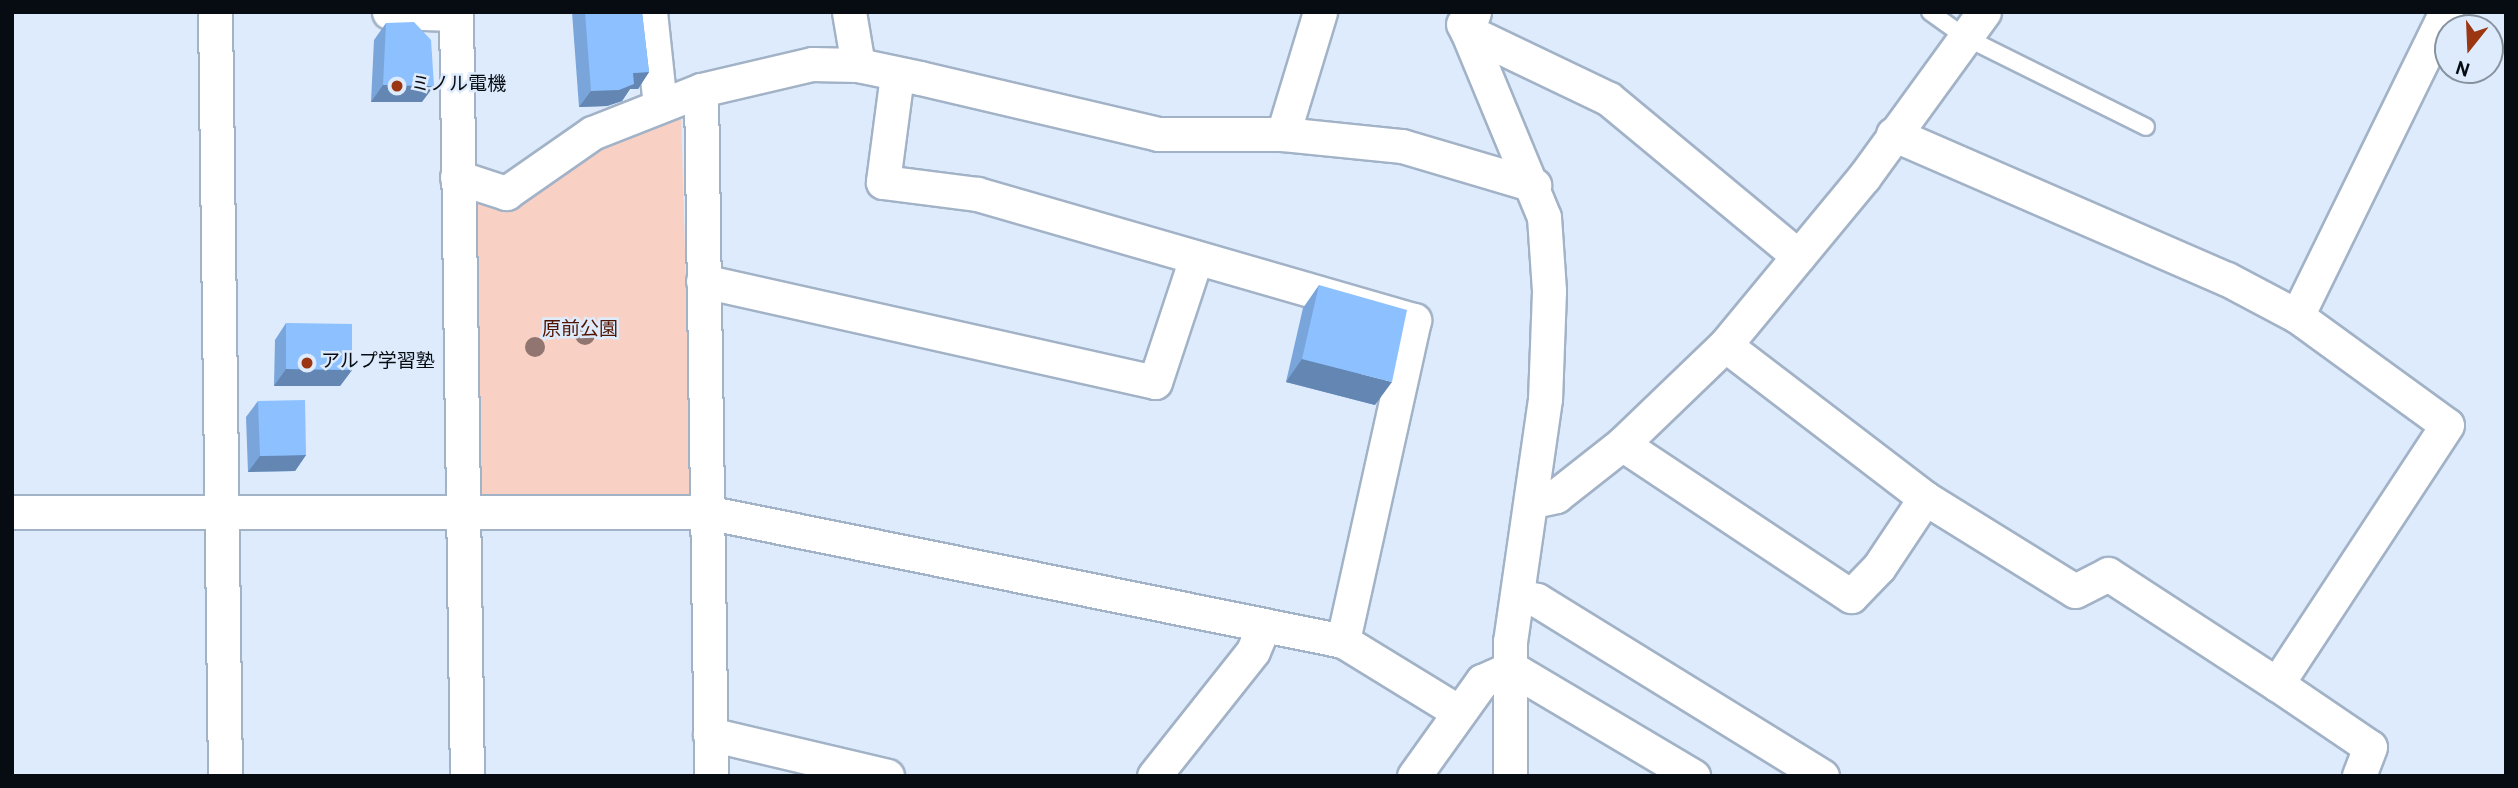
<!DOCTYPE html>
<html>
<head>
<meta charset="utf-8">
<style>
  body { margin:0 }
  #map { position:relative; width:2518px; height:788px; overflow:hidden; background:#ddebfc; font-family:Overpass,"Noto Sans JP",sans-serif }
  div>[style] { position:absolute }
  .green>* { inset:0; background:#f9d1c4 }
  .roads { filter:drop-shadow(2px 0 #a2b2c7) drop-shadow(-2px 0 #a2b2c7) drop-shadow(0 2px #a2b2c7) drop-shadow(0 -2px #a2b2c7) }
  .service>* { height:16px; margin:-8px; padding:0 8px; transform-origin:8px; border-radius:8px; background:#fff }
  .minor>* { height:33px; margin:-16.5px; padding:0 16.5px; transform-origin:16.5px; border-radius:16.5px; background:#fff }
  .trees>* { width:20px; height:20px; margin:-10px; border-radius:50%; background:#907571 }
  .wall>* { inset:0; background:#79a5da }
  .shaded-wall>* { inset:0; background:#6386b2 }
  .building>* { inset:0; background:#8dc0fe }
  .dots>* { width:19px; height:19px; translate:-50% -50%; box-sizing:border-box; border:4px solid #ddebfc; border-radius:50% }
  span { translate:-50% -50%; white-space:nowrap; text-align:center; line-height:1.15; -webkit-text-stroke:5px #ddebfc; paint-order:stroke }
  .poi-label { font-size:19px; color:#070c13 }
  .left { translate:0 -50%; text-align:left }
  .park-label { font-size:19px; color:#511400 }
  .frame { position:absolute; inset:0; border:14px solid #070c13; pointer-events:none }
  .north { position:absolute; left:2434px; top:14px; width:70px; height:70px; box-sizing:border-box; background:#ddebfc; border:2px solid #87929f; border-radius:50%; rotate:198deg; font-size:19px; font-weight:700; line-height:28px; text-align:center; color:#070c13 }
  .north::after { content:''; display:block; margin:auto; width:24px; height:32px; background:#9c3511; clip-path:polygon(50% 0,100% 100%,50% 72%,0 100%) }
</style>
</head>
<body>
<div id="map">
  <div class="green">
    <i style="clip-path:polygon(681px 111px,692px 495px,481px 499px,464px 192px)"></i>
  </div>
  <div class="roads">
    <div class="service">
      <i style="left:1930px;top:12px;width:43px;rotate:35.5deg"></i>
      <i style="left:1965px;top:37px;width:202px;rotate:26.4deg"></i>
    </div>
    <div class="minor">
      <i style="left:215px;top:12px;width:764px;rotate:89.25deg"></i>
      <i style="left:389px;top:12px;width:67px;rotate:1.7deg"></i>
      <i style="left:456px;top:12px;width:764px;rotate:89.18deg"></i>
      <i style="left:650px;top:12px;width:94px;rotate:83.9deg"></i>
      <i style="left:849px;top:12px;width:54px;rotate:80.4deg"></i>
      <i style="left:1474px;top:12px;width:20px;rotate:110deg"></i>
      <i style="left:1467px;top:31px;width:201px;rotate:67.5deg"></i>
      <i style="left:1544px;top:217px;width:74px;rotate:86.1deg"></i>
      <i style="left:1549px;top:291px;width:108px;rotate:92.1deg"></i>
      <i style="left:1545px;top:399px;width:245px;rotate:98.2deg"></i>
      <i style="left:1510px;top:641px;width:135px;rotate:90deg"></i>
      <i style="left:1463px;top:24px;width:8px;rotate:60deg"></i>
      <i style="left:1467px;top:31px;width:157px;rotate:25.6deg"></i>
      <i style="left:1609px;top:99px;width:246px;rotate:39.7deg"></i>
      <i style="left:897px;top:75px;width:108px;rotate:97.5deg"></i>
      <i style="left:883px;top:182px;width:95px;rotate:7.3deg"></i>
      <i style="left:977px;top:194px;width:455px;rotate:16.1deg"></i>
      <i style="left:1414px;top:320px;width:329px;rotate:102.5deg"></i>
      <i style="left:701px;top:90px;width:686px;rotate:89.16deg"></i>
      <i style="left:1283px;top:134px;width:127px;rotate:-73.1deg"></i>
      <i style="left:1893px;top:134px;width:364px;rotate:23.5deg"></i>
      <i style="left:2227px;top:279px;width:79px;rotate:27.9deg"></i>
      <i style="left:2297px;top:316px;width:185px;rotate:36deg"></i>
      <i style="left:2447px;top:425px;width:310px;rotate:123.3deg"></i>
      <i style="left:457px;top:177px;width:52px;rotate:18.1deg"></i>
      <i style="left:506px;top:193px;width:105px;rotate:-34.9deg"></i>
      <i style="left:592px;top:133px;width:117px;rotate:-21.5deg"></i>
      <i style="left:701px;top:90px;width:114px;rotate:-13.2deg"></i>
      <i style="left:812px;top:64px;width:46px;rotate:1.2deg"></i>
      <i style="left:858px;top:65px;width:63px;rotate:11.8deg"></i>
      <i style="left:920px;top:78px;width:244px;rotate:13.2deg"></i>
      <i style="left:1158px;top:134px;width:125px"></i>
      <i style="left:1283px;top:134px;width:120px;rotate:5.8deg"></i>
      <i style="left:1402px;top:146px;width:138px;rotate:16.5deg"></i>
      <i style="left:703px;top:281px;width:463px;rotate:12.6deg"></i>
      <i style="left:1155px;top:382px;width:131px;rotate:-71.7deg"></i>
      <i style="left:2297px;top:316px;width:339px;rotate:-63.9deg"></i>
      <i style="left:1725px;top:345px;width:252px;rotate:37.4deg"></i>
      <i style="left:1925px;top:498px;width:176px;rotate:31.8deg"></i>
      <i style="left:2075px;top:591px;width:37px;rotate:-27deg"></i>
      <i style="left:2108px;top:574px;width:202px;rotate:33.1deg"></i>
      <i style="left:2277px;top:684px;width:112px;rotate:34.1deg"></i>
      <i style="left:2370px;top:747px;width:31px;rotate:111deg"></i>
      <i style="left:1622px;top:444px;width:275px;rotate:33.6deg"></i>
      <i style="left:1851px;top:596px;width:40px;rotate:-46deg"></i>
      <i style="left:1879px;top:567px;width:83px;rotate:-56.3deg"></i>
      <i style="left:1533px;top:501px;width:24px;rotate:-12deg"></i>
      <i style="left:1556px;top:496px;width:84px;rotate:-38.2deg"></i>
      <i style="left:1622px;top:444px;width:143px;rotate:-43.9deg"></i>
      <i style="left:1725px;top:345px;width:218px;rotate:-50.4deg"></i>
      <i style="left:1864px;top:177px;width:204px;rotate:-54deg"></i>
      <i style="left:12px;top:512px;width:694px"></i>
      <i style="left:706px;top:512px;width:650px;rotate:11.45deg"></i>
      <i style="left:1343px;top:641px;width:136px;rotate:31.5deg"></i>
      <i style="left:1518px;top:596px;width:19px;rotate:12deg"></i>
      <i style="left:1537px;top:600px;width:335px;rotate:31.7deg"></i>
      <i style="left:710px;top:734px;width:182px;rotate:13.3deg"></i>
      <i style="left:1154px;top:776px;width:159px;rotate:-51.6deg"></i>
      <i style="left:1253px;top:651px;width:26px;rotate:-67deg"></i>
      <i style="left:1414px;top:776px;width:117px;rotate:-54.4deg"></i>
      <i style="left:1482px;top:681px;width:32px;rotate:-24deg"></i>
      <i style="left:1511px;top:668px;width:212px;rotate:30.7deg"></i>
    </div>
  </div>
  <div class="trees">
    <i style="left:585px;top:335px"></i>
    <i style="left:535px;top:347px"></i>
  </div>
  <div class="wall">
    <i style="clip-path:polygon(572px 12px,642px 12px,649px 72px,638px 89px,630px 89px,622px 101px,607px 106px,579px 107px)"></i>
    <i style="clip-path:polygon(386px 23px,422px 102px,371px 102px,374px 40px)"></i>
    <i style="clip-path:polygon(1319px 285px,1375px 405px,1286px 382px,1303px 308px)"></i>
    <i style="clip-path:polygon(286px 323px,352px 370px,340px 386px,274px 386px,275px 340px)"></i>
    <i style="clip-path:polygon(258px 401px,306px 455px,295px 471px,248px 472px,246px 417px)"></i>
  </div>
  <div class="shaded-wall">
    <i style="clip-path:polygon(649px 72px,638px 89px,630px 89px,622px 101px,607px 106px,579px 107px,591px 91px,633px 73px)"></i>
    <i style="clip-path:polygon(383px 85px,434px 86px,422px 102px,371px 102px)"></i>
    <i style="clip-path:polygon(1302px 359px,1392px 382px,1375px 405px,1286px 382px)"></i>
    <i style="clip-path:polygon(286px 369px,352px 370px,340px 386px,274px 386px)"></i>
    <i style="clip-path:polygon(306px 455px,295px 471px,248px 472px,260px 456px)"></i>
  </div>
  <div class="building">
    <i style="clip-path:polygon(585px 12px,642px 12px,649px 72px,633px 73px,634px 84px,619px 90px,591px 91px)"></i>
    <i style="clip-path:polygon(414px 22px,431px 40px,434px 86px,383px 85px,386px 23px)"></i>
    <i style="clip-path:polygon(1319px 285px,1407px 310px,1392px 382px,1302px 359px)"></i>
    <i style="clip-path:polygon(286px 323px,352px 324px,352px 370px,286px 369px)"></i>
    <i style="clip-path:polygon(305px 400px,306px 455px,260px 456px,258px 401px)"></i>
  </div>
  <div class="dots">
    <i style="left:397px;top:86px;background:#9c3511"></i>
    <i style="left:307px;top:363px;background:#9c3511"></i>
  </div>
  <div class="poi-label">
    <span class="left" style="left:411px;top:86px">ミノル電機</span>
    <span class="left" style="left:321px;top:363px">アルプ学習塾</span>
  </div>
  <div class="park-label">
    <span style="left:580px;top:331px">原前公園</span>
  </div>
  <div class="frame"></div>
  <div class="north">N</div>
</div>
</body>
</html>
